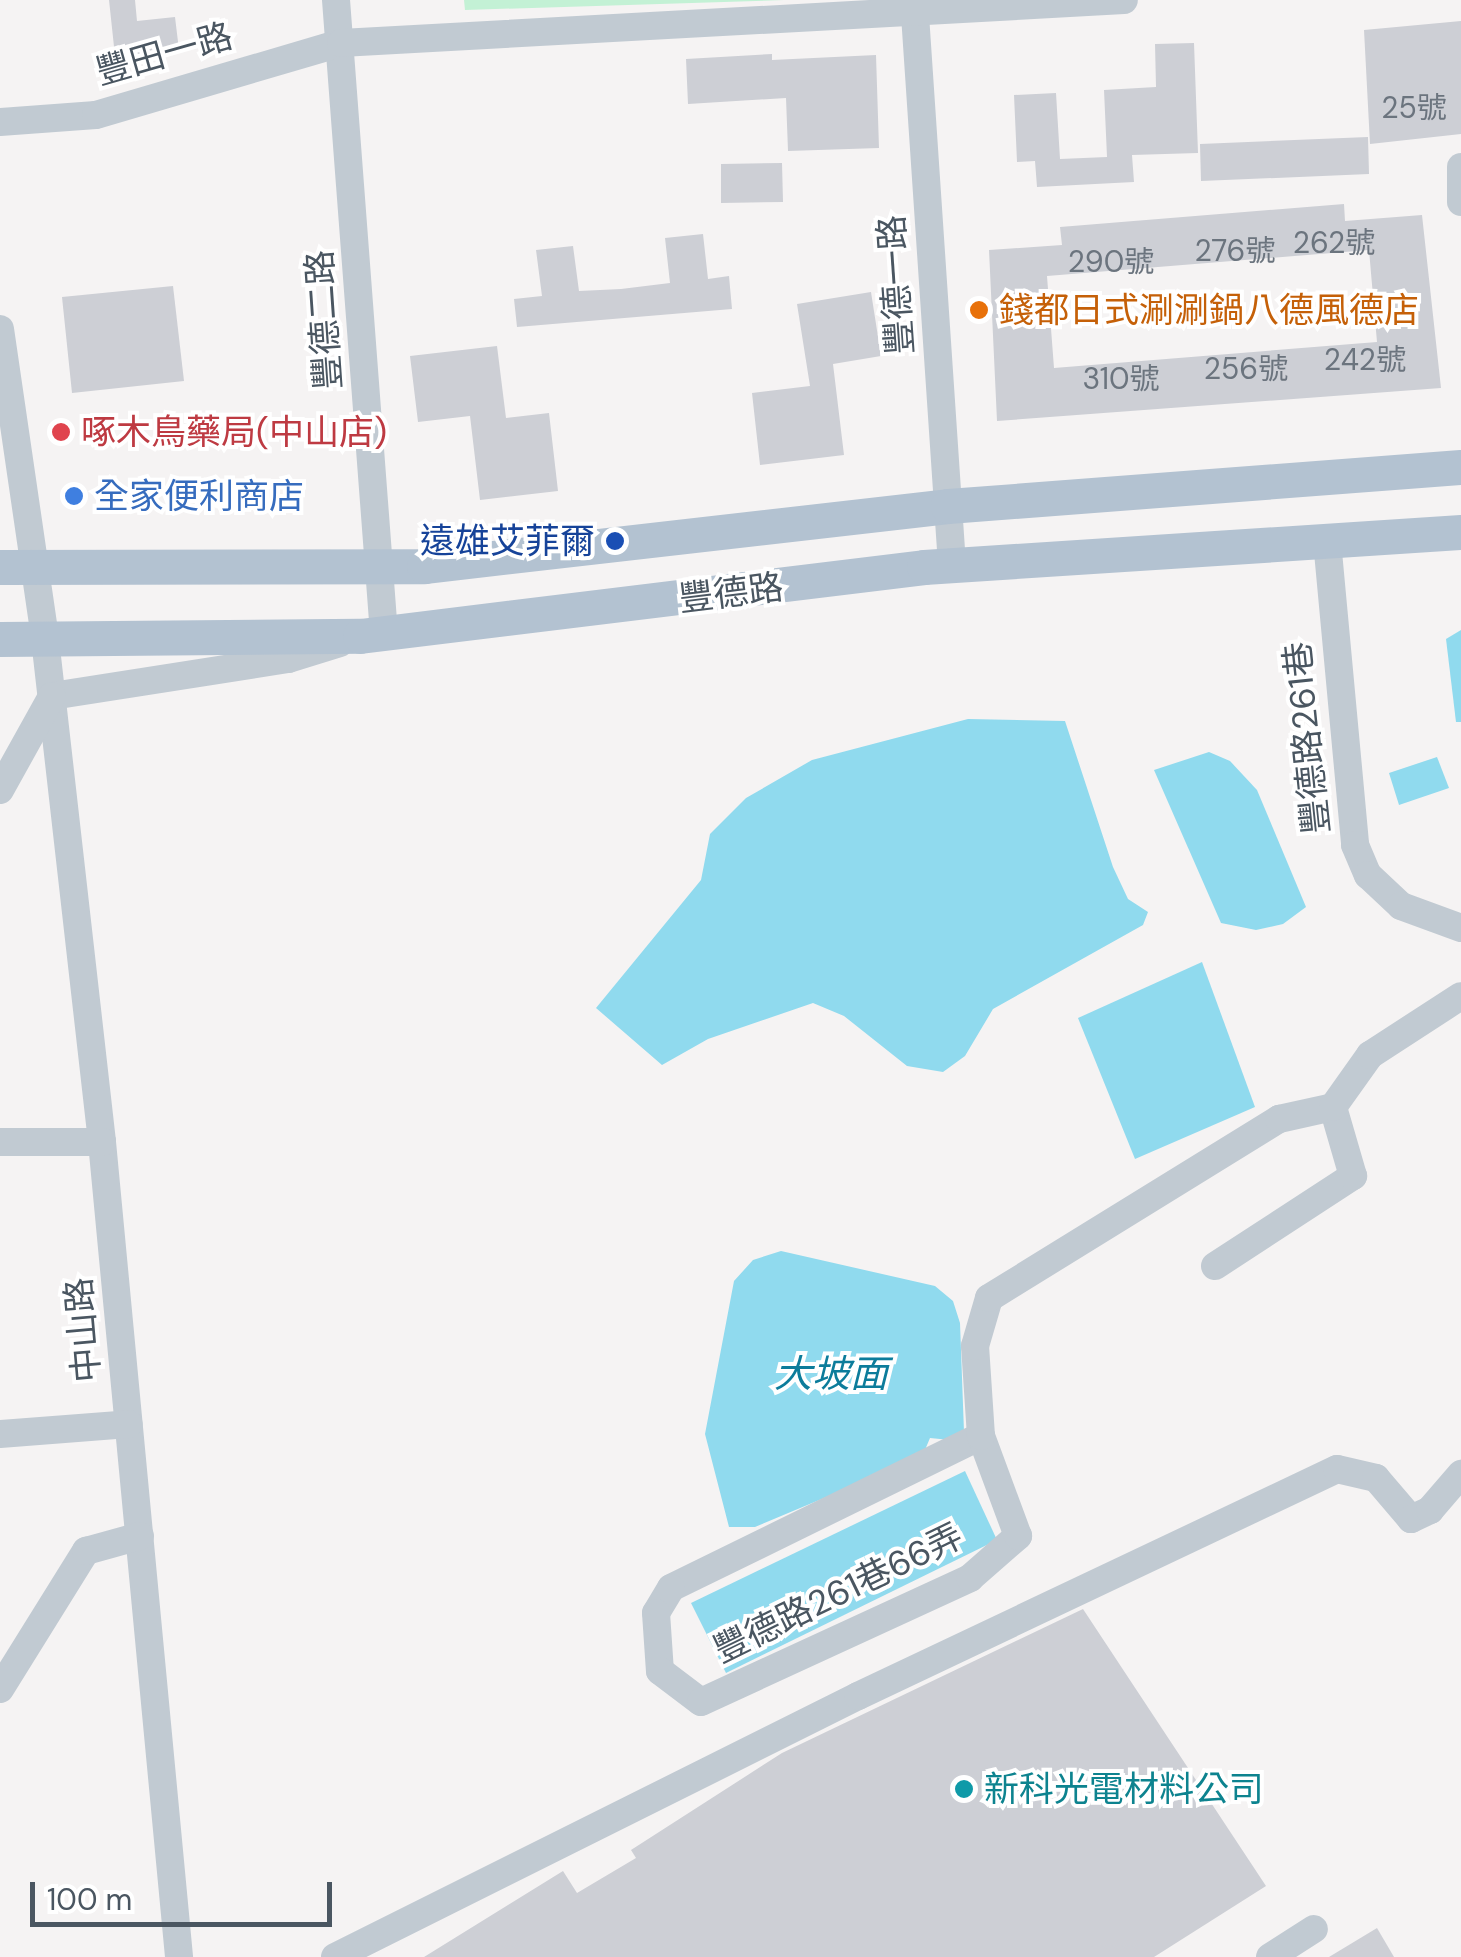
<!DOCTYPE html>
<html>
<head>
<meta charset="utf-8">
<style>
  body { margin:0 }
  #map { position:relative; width:1461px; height:1957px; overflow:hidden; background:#f5f3f3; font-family:"DM Sans","Noto Sans TC",sans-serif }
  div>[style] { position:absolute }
  .green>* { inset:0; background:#c3f1d5 }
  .water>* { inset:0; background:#90daee }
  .building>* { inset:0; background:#cdcfd5 }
  .minor>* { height:28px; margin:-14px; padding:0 14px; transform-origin:14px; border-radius:14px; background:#c1cad2 }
  .major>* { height:35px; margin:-17.5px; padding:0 17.5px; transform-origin:17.5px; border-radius:17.5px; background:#b3c2d1 }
  .dots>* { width:28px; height:28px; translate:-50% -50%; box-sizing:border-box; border:5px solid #fff; border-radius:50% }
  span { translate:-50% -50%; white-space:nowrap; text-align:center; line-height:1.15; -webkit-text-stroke:8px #fff; paint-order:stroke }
  .number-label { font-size:30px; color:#6b747e }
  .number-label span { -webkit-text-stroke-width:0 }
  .street-label { font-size:35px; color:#4a5661 }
  .food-label { font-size:35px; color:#c56008 }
  .left { translate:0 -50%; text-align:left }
  .health-label { font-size:35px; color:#be3a42 }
  .shop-label { font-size:35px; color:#366cbe }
  .transit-label { font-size:35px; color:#164399 }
  .right { translate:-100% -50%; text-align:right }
  .culture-label { font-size:35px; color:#0d838f }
  .water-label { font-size:38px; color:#0c7c9b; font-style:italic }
  .scale { position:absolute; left:30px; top:1882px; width:302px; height:45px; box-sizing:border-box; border:5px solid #4a5661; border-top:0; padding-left:12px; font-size:30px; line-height:35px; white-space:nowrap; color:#4a5661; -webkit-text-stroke:8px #fff; paint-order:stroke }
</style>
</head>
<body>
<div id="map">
  <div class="green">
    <i style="clip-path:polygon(464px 0,784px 0,465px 10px)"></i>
  </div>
  <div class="water">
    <i style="clip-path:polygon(1461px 630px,1461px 722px,1456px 722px,1446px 639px)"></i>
    <i style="clip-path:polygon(968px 719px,1065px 721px,1113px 867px,1128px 899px,1148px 912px,1143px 925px,993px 1009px,965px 1056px,943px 1072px,907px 1066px,844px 1016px,813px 1003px,708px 1039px,662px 1065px,596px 1008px,701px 880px,710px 834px,746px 798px,812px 760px)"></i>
    <i style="clip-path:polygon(1209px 752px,1230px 761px,1257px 790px,1306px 907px,1283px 924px,1256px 930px,1221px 923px,1154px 770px)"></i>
    <i style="clip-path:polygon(1437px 757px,1449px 788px,1399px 805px,1389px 773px)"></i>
    <i style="clip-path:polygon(1202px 962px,1255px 1107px,1135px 1159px,1078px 1018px)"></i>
    <i style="clip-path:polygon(781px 1251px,935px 1286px,953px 1301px,960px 1323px,964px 1432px,950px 1440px,930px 1438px,922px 1457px,755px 1527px,729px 1527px,705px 1434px,734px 1281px,753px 1260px)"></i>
    <i style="clip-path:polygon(965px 1471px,997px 1540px,726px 1673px,691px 1603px)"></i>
  </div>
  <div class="building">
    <i style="clip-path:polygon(109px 0,135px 0,137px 21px,175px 17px,179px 50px,115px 56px)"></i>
    <i style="clip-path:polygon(1461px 21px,1461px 134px,1370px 144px,1364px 30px)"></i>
    <i style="clip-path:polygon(1194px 43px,1198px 153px,1132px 155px,1134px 182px,1037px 187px,1035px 161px,1017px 162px,1014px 95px,1056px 93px,1060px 159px,1107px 157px,1104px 90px,1156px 87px,1155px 44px)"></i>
    <i style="clip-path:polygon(772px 54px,772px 60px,876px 55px,879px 148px,788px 151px,786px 98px,688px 104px,686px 59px)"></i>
    <i style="clip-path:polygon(1368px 137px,1369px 174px,1201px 181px,1200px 144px)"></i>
    <i style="clip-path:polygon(782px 163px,783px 202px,721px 203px,721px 164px)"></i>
    <i style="clip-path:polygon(evenodd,1344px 204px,1345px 221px,1422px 215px,1441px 388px,997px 421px,989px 250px,1062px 245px,1060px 227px,1344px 204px,1369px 250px,1377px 342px,1054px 368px,1047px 276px,1369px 250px)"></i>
    <i style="clip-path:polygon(703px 234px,708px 279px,729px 276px,732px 309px,517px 327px,514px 299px,542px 296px,536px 250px,573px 246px,579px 291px,621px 289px,670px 283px,665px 238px)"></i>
    <i style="clip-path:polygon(173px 286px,184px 381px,72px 393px,62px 297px)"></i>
    <i style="clip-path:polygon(871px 292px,881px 356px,833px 364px,844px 455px,760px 465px,752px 393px,810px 386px,797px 304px)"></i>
    <i style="clip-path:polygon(497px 346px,506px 418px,549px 413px,558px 491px,480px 500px,470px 416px,418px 422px,410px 356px)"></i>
    <i style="clip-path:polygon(1083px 1609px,1266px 1886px,1154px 1957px,424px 1957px,563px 1871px,577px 1893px,636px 1858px,631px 1850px,782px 1753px)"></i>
    <i style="clip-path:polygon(1377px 1928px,1394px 1957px,1329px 1957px)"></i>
  </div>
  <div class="minor">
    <i style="left:336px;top:0;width:636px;rotate:85.67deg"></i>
    <i style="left:914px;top:0;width:566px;rotate:86.15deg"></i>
    <i style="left:0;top:122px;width:96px;rotate:-4.2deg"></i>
    <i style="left:96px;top:115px;width:255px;rotate:-16.4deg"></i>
    <i style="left:341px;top:43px;width:784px;rotate:-3.14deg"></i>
    <i style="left:1461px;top:167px;width:35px;rotate:90deg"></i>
    <i style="left:0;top:329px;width:313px;rotate:81.7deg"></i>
    <i style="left:45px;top:639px;width:506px;rotate:83.53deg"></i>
    <i style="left:102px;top:1142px;width:819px;rotate:84.6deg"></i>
    <i style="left:1327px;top:541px;width:305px;rotate:84.7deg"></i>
    <i style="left:1355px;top:845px;width:33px;rotate:67deg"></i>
    <i style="left:1368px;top:875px;width:45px;rotate:43.2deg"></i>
    <i style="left:1401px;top:906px;width:64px;rotate:20.1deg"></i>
    <i style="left:52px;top:696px;width:239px;rotate:-8.9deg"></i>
    <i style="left:288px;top:659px;width:54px;rotate:-17.1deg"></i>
    <i style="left:0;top:790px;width:107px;rotate:-61deg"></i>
    <i style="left:0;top:1142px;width:102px"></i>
    <i style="left:1215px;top:1266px;width:165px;rotate:-33.1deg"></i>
    <i style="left:1353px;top:1176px;width:72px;rotate:-106.2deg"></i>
    <i style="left:0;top:1434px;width:129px;rotate:-4.4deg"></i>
    <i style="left:981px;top:1436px;width:345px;rotate:153.9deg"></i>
    <i style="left:671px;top:1588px;width:29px;rotate:121deg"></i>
    <i style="left:656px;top:1613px;width:58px;rotate:86.1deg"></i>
    <i style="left:660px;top:1671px;width:51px;rotate:37.1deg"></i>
    <i style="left:701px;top:1702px;width:296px;rotate:-24.7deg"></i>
    <i style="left:970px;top:1578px;width:64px;rotate:-41.2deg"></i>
    <i style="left:1018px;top:1536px;width:107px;rotate:-110.3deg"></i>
    <i style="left:981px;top:1436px;width:90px;rotate:-93.8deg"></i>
    <i style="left:975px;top:1346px;width:50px;rotate:-73.7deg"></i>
    <i style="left:989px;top:1298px;width:341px;rotate:-31.7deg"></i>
    <i style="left:1279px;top:1119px;width:55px;rotate:-12.5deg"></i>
    <i style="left:1333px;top:1107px;width:64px;rotate:-54.6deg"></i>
    <i style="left:1370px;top:1055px;width:108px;rotate:-33deg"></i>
    <i style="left:0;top:1689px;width:163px;rotate:-58.1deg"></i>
    <i style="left:86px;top:1551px;width:56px;rotate:-15.5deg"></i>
    <i style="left:335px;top:1957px;width:585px;rotate:-26.52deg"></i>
    <i style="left:858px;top:1696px;width:530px;rotate:-25.36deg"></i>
    <i style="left:1337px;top:1469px;width:40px;rotate:13deg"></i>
    <i style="left:1376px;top:1478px;width:54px;rotate:49.5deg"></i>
    <i style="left:1411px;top:1519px;width:21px;rotate:-25deg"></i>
    <i style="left:1430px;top:1510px;width:48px;rotate:-49.3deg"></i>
    <i style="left:1270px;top:1957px;width:52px;rotate:-32.5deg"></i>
  </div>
  <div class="major">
    <i style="left:0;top:567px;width:424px;rotate:-0.1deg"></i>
    <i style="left:424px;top:566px;width:527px;rotate:-6.53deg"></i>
    <i style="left:948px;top:506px;width:514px;rotate:-4.35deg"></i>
    <i style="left:0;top:639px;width:360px;rotate:-0.5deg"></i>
    <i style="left:360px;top:636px;width:568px;rotate:-6.97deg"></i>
    <i style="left:924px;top:567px;width:538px;rotate:-3.73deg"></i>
  </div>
  <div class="dots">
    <i style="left:979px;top:310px;background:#e8710a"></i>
    <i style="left:61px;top:432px;background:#e0444e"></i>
    <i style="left:74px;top:496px;background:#3f7fe0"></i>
    <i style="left:615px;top:541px;background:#1a4fb4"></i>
    <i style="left:964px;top:1789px;background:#0f9aa8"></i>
  </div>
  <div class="number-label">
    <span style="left:1414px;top:108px">25號</span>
    <span style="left:1334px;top:243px">262號</span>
    <span style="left:1235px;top:251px">276號</span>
    <span style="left:1111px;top:262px">290號</span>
    <span style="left:1365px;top:360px">242號</span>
    <span style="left:1246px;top:369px">256號</span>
    <span style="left:1121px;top:379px">310號</span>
  </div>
  <div class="street-label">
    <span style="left:164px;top:54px;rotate:-16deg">豐田一路</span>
    <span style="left:896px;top:285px;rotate:-94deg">豐德一路</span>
    <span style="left:324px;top:320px;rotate:-94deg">豐德二路</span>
    <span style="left:731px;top:593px;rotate:-7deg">豐德路</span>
    <span style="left:1307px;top:738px;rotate:-96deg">豐德路261巷</span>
    <span style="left:83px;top:1330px;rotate:-95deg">中山路</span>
    <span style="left:838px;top:1593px;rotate:-26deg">豐德路261巷66弄</span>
  </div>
  <div class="food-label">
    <span class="left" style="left:999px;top:310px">錢都日式涮涮鍋八德風德店</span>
  </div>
  <div class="health-label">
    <span class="left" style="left:81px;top:432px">啄木鳥藥局(中山店)</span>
  </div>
  <div class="shop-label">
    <span class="left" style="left:94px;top:496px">全家便利商店</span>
  </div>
  <div class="transit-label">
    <span class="right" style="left:595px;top:541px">遠雄艾菲爾</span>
  </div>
  <div class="culture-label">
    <span class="left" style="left:984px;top:1789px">新科光電材料公司</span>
  </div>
  <div class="water-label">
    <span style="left:831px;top:1375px">大坡面</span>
  </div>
  <div class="scale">100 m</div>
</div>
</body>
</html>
